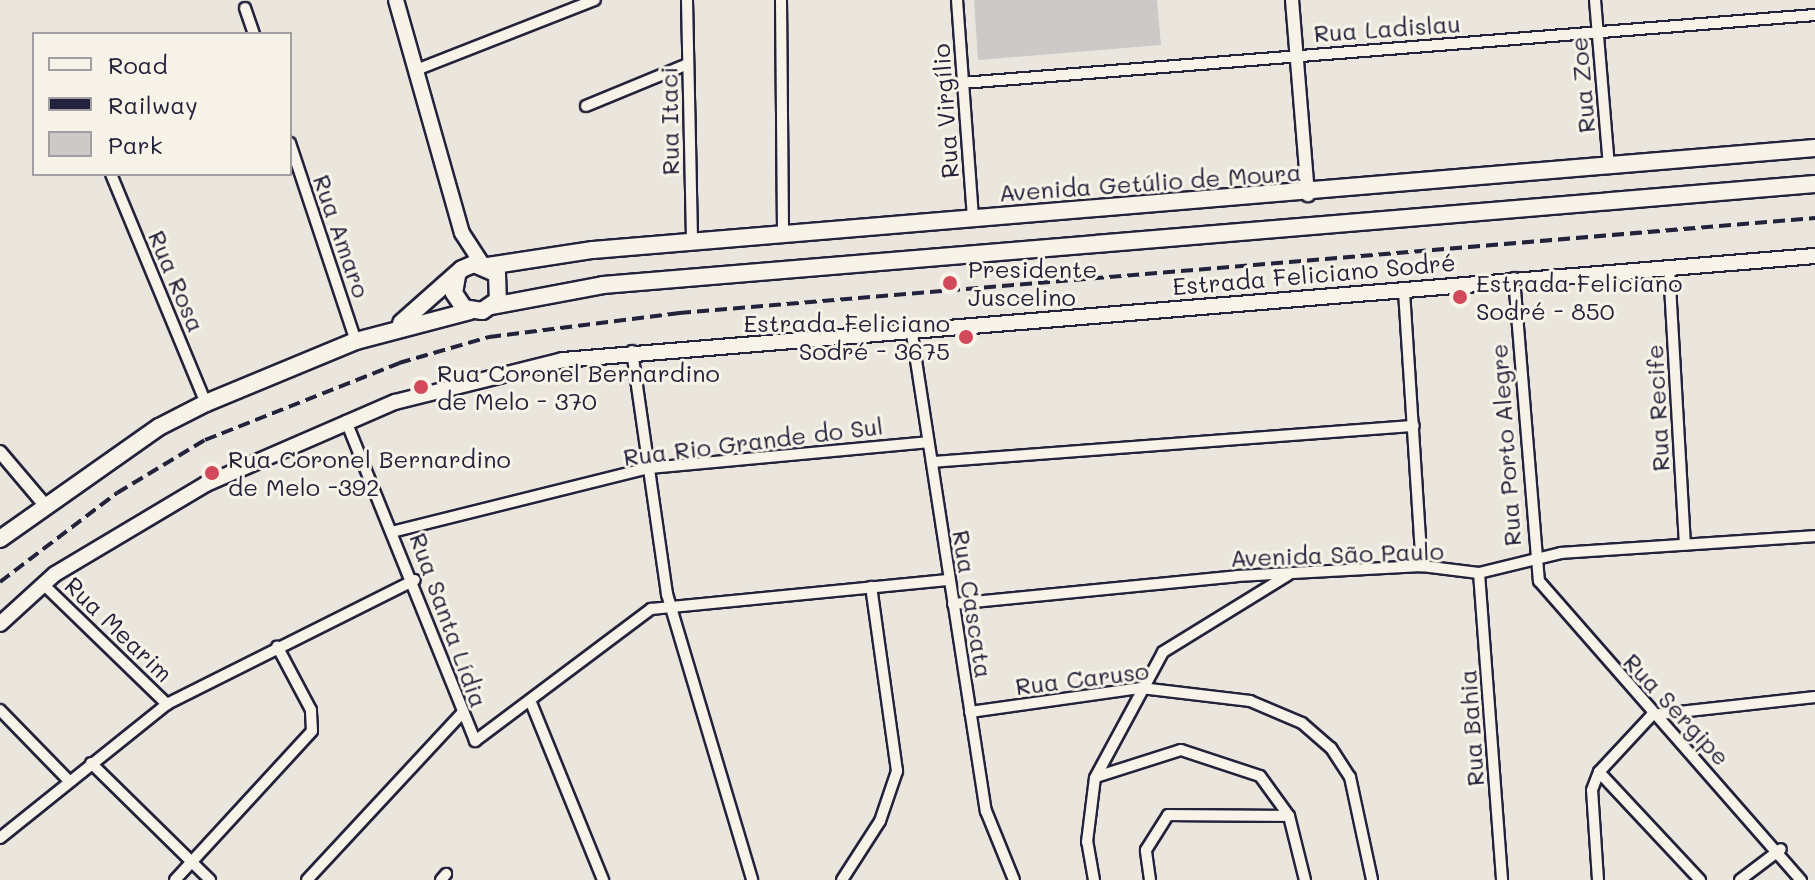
<!DOCTYPE html>
<html>
<head>
<meta charset="utf-8">
<style>
  body { margin:0 }
  #map { position:relative; width:1815px; height:880px; overflow:hidden; background:#eae6de; font-family:Mali,sans-serif }
  div>[style] { position:absolute }
  .green>* { inset:0; background:#cdc9c6 }
  .roads { filter:drop-shadow(2px 0 #22223b) drop-shadow(-2px 0 #22223b) drop-shadow(0 2px #22223b) drop-shadow(0 -2px #22223b) }
  .minor>* { height:10px; margin:-5px; padding:0 5px; transform-origin:5px; border-radius:5px; background:#f7f3e8 }
  .tertiary>* { height:12px; margin:-6px; padding:0 6px; transform-origin:6px; border-radius:6px; background:#f7f3e8 }
  .secondary>* { height:14px; margin:-7px; padding:0 7px; transform-origin:7px; border-radius:7px; background:#f7f3e8 }
  .primary>* { height:16px; margin:-8px; padding:0 8px; transform-origin:8px; border-radius:8px; background:#f7f3e8 }
  .rail>* { height:4px; margin-top:-2px; transform-origin:0; background:repeating-linear-gradient(90deg,#22223b 0 12px,transparent 0 18px) }
  .dots>* { width:22px; height:22px; translate:-50% -50%; box-sizing:border-box; border:4px solid #f7f3e8; border-radius:50% }
  span { translate:-50% -50%; white-space:nowrap; text-align:center; line-height:1.15; -webkit-text-stroke:6px #f7f3e8; paint-order:stroke }
  .street-label { font-size:24px; color:#22223b }
  .poi-label { font-size:24px; color:#22223b }
  .left { translate:0 -50%; text-align:left }
  .right { translate:-100% -50%; text-align:right }
  .legend { position:absolute; left:32px; top:32px; width:260px; height:144px; box-sizing:border-box; background:#f7f3e8; border:2px solid #a29fa3; margin:0; padding:10px 14px; list-style:none; font-size:24px; color:#22223b }
  .legend li { display:flex; align-items:center; gap:16px; height:40px }
  .legend b { width:40px; border:2px solid #a29fa3 }
</style>
</head>
<body>
<div id="map">
  <div class="green">
    <i style="clip-path:polygon(974px 0,1157px 0,1161px 45px,978px 60px)"></i>
  </div>
  <div class="roads">
    <div class="minor">
      <i style="left:687px;top:0;width:241px;rotate:88.8deg"></i>
      <i style="left:781px;top:0;width:234px;rotate:89.5deg"></i>
      <i style="left:957px;top:0;width:220px;rotate:85.8deg"></i>
      <i style="left:1595px;top:0;width:167px;rotate:85.2deg"></i>
      <i style="left:245px;top:8px;width:28px;rotate:71deg"></i>
      <i style="left:416px;top:70px;width:192px;rotate:-21.4deg"></i>
      <i style="left:962px;top:83px;width:856px;rotate:-4.56deg"></i>
      <i style="left:586px;top:106px;width:110px;rotate:-22.4deg"></i>
      <i style="left:290px;top:143px;width:209px;rotate:71.6deg"></i>
      <i style="left:111px;top:174px;width:248px;rotate:67.5deg"></i>
      <i style="left:1669px;top:268px;width:277px;rotate:86.7deg"></i>
      <i style="left:1514px;top:278px;width:304px;rotate:85.3deg"></i>
      <i style="left:1539px;top:581px;width:398px;rotate:48.8deg"></i>
      <i style="left:1404px;top:291px;width:276px;rotate:86.3deg"></i>
      <i style="left:911px;top:328px;width:489px;rotate:81.2deg"></i>
      <i style="left:986px;top:811px;width:74px;rotate:67.9deg"></i>
      <i style="left:632px;top:351px;width:246px;rotate:81.8deg"></i>
      <i style="left:667px;top:594px;width:298px;rotate:73.4deg"></i>
      <i style="left:346px;top:421px;width:345px;rotate:68deg"></i>
      <i style="left:475px;top:741px;width:220px;rotate:-36.9deg"></i>
      <i style="left:651px;top:609px;width:298px;rotate:-5.6deg"></i>
      <i style="left:932px;top:462px;width:483px;rotate:-4.3deg"></i>
      <i style="left:396px;top:531px;width:261px;rotate:-14deg"></i>
      <i style="left:649px;top:468px;width:280px;rotate:-5.3deg"></i>
      <i style="left:1479px;top:573px;width:308px;rotate:85.7deg"></i>
      <i style="left:43px;top:584px;width:173px;rotate:44.1deg"></i>
      <i style="left:953px;top:604px;width:285px;rotate:-5.6deg"></i>
      <i style="left:1237px;top:576px;width:185px;rotate:-3.1deg"></i>
      <i style="left:1422px;top:566px;width:57px;rotate:7deg"></i>
      <i style="left:1479px;top:573px;width:84px;rotate:-13.7deg"></i>
      <i style="left:1561px;top:553px;width:255px;rotate:-3.8deg"></i>
      <i style="left:532px;top:705px;width:189px;rotate:67.9deg"></i>
      <i style="left:0;top:710px;width:98px;rotate:45.8deg"></i>
      <i style="left:970px;top:712px;width:173px;rotate:-8deg"></i>
      <i style="left:1141px;top:688px;width:110px;rotate:6.8deg"></i>
      <i style="left:1250px;top:701px;width:56px;rotate:22.9deg"></i>
      <i style="left:1302px;top:723px;width:38px;rotate:41deg"></i>
      <i style="left:1331px;top:748px;width:35px;rotate:57deg"></i>
      <i style="left:1350px;top:777px;width:105px;rotate:77.9deg"></i>
      <i style="left:91px;top:763px;width:167px;rotate:44.5deg"></i>
      <i style="left:1599px;top:772px;width:148px;rotate:46.9deg"></i>
      <i style="left:1096px;top:777px;width:89px;rotate:-17.6deg"></i>
      <i style="left:1181px;top:750px;width:83px;rotate:18.2deg"></i>
      <i style="left:1260px;top:776px;width:49px;rotate:54.1deg"></i>
      <i style="left:1289px;top:816px;width:66px;rotate:76deg"></i>
      <i style="left:0;top:838px;width:214px;rotate:-38.7deg"></i>
      <i style="left:167px;top:704px;width:277px;rotate:-26.6deg"></i>
      <i style="left:175px;top:880px;width:202px;rotate:-47.4deg"></i>
      <i style="left:312px;top:731px;width:21px;rotate:-93deg"></i>
      <i style="left:311px;top:710px;width:72px;rotate:-118deg"></i>
      <i style="left:307px;top:880px;width:228px;rotate:-47.1deg"></i>
      <i style="left:441px;top:880px;width:8px;rotate:-50deg"></i>
      <i style="left:842px;top:880px;width:70px;rotate:-57.2deg"></i>
      <i style="left:880px;top:821px;width:53px;rotate:-71.2deg"></i>
      <i style="left:897px;top:771px;width:186px;rotate:-98deg"></i>
      <i style="left:1094px;top:880px;width:39px;rotate:-100deg"></i>
      <i style="left:1087px;top:842px;width:64px;rotate:-82.9deg"></i>
      <i style="left:1095px;top:778px;width:143px;rotate:-61.6deg"></i>
      <i style="left:1163px;top:652px;width:147px;rotate:-31.6deg"></i>
      <i style="left:1150px;top:880px;width:30px;rotate:-98deg"></i>
      <i style="left:1146px;top:850px;width:41px;rotate:-57.8deg"></i>
      <i style="left:1168px;top:815px;width:121px;rotate:0.5deg"></i>
      <i style="left:1598px;top:880px;width:90px;rotate:-93.8deg"></i>
      <i style="left:1592px;top:790px;width:19px;rotate:-69deg"></i>
      <i style="left:1599px;top:772px;width:78px;rotate:-47.1deg"></i>
      <i style="left:1652px;top:715px;width:164px;rotate:-6.3deg"></i>
      <i style="left:1740px;top:880px;width:51px;rotate:-37.1deg"></i>
    </div>
    <div class="tertiary">
      <i style="left:1292px;top:0;width:196px;rotate:85.3deg"></i>
      <i style="left:0;top:452px;width:68px;rotate:49.8deg"></i>
    </div>
    <div class="secondary">
      <i style="left:396px;top:0;width:242px;rotate:74.2deg"></i>
      <i style="left:462px;top:233px;width:37px;rotate:57deg"></i>
      <i style="left:0;top:624px;width:74px;rotate:-42.3deg"></i>
      <i style="left:55px;top:574px;width:176px;rotate:-30.8deg"></i>
      <i style="left:206px;top:484px;width:206px;rotate:-23.5deg"></i>
      <i style="left:395px;top:402px;width:173px;rotate:-14deg"></i>
      <i style="left:563px;top:360px;width:1256px;rotate:-4.75deg"></i>
    </div>
    <div class="primary">
      <i style="left:488px;top:266px;width:106px;rotate:-8.7deg"></i>
      <i style="left:593px;top:250px;width:1226px;rotate:-4.77deg"></i>
      <i style="left:492px;top:306px;width:113px;rotate:-10.7deg"></i>
      <i style="left:603px;top:285px;width:1216px;rotate:-4.76deg"></i>
      <i style="left:401px;top:323px;width:81px;rotate:-41.5deg"></i>
      <i style="left:462px;top:269px;width:13px;rotate:-23deg"></i>
      <i style="left:474px;top:264px;width:25px;rotate:23deg"></i>
      <i style="left:497px;top:274px;width:26px;rotate:88deg"></i>
      <i style="left:498px;top:300px;width:19px;rotate:145deg"></i>
      <i style="left:482px;top:311px;width:18px;rotate:-171deg"></i>
      <i style="left:464px;top:308px;width:18px;rotate:-124deg"></i>
      <i style="left:454px;top:293px;width:17px;rotate:-80deg"></i>
      <i style="left:0;top:539px;width:194px;rotate:-35.2deg"></i>
      <i style="left:159px;top:427px;width:53px;rotate:-27.1deg"></i>
      <i style="left:206px;top:403px;width:162px;rotate:-22.5deg"></i>
      <i style="left:356px;top:341px;width:118px;rotate:-14.7deg"></i>
    </div>
  </div>
  <div class="rail">
    <i style="left:0;top:582px;width:147px;rotate:-37.3deg"></i>
    <i style="left:117px;top:493px;width:103px;rotate:-31.1deg"></i>
    <i style="left:205px;top:440px;width:209px;rotate:-21.6deg"></i>
    <i style="left:399px;top:363px;width:94px;rotate:-16.1deg"></i>
    <i style="left:489px;top:337px;width:192px;rotate:-7.2deg"></i>
    <i style="left:679px;top:313px;width:1140px;rotate:-4.78deg"></i>
  </div>
  <div class="dots">
    <i style="left:950px;top:283px;background:#d1495b"></i>
    <i style="left:1460px;top:297px;background:#d1495b"></i>
    <i style="left:966px;top:337px;background:#d1495b"></i>
    <i style="left:421px;top:387px;background:#d1495b"></i>
    <i style="left:212px;top:473px;background:#d1495b"></i>
  </div>
  <div class="street-label">
    <span style="left:1387px;top:28px;rotate:-4deg">Rua Ladislau</span>
    <span style="left:1582px;top:85px;rotate:-95deg">Rua Zoe</span>
    <span style="left:945px;top:111px;rotate:-94deg">Rua Virgílio</span>
    <span style="left:669px;top:121px;rotate:-91deg">Rua Itaci</span>
    <span style="left:1150px;top:182px;rotate:-4deg">Avenida Getúlio de Moura</span>
    <span style="left:342px;top:236px;rotate:71deg">Rua Amaro</span>
    <span style="left:1314px;top:274px;rotate:-5deg">Estrada Feliciano Sodré</span>
    <span style="left:177px;top:281px;rotate:67deg">Rua Rosa</span>
    <span style="left:1657px;top:408px;rotate:-93deg">Rua Recife</span>
    <span style="left:753px;top:441px;rotate:-7deg">Rua Rio Grande do Sul</span>
    <span style="left:1505px;top:445px;rotate:-94deg">Rua Porto Alegre</span>
    <span style="left:1337px;top:554px;rotate:-2deg">Avenida São Paulo</span>
    <span style="left:973px;top:604px;rotate:81deg">Rua Cascata</span>
    <span style="left:449px;top:620px;rotate:70deg">Rua Santa Lídia</span>
    <span style="left:119px;top:629px;rotate:44deg">Rua Mearim</span>
    <span style="left:1082px;top:678px;rotate:-7deg">Rua Caruso</span>
    <span style="left:1677px;top:709px;rotate:47deg">Rua Sergipe</span>
    <span style="left:1471px;top:728px;rotate:-94deg">Rua Bahia</span>
  </div>
  <div class="poi-label">
    <span class="left" style="left:968px;top:283px">Presidente<br>Juscelino</span>
    <span class="left" style="left:1476px;top:297px">Estrada Feliciano<br>Sodré - 850</span>
    <span class="right" style="left:950px;top:337px">Estrada Feliciano<br>Sodré - 3675</span>
    <span class="left" style="left:437px;top:387px">Rua Coronel Bernardino<br>de Melo - 370</span>
    <span class="left" style="left:228px;top:473px">Rua Coronel Bernardino<br>de Melo -392</span>
  </div>
  <ul class="legend">
  <li><b style="height:10px;background:#f7f3e8"></b>Road</li>
  <li><b style="height:10px;background:#22223b"></b>Railway</li>
  <li><b style="height:22px;background:#cdc9c6"></b>Park</li>
  </ul>
</div>
</body>
</html>
